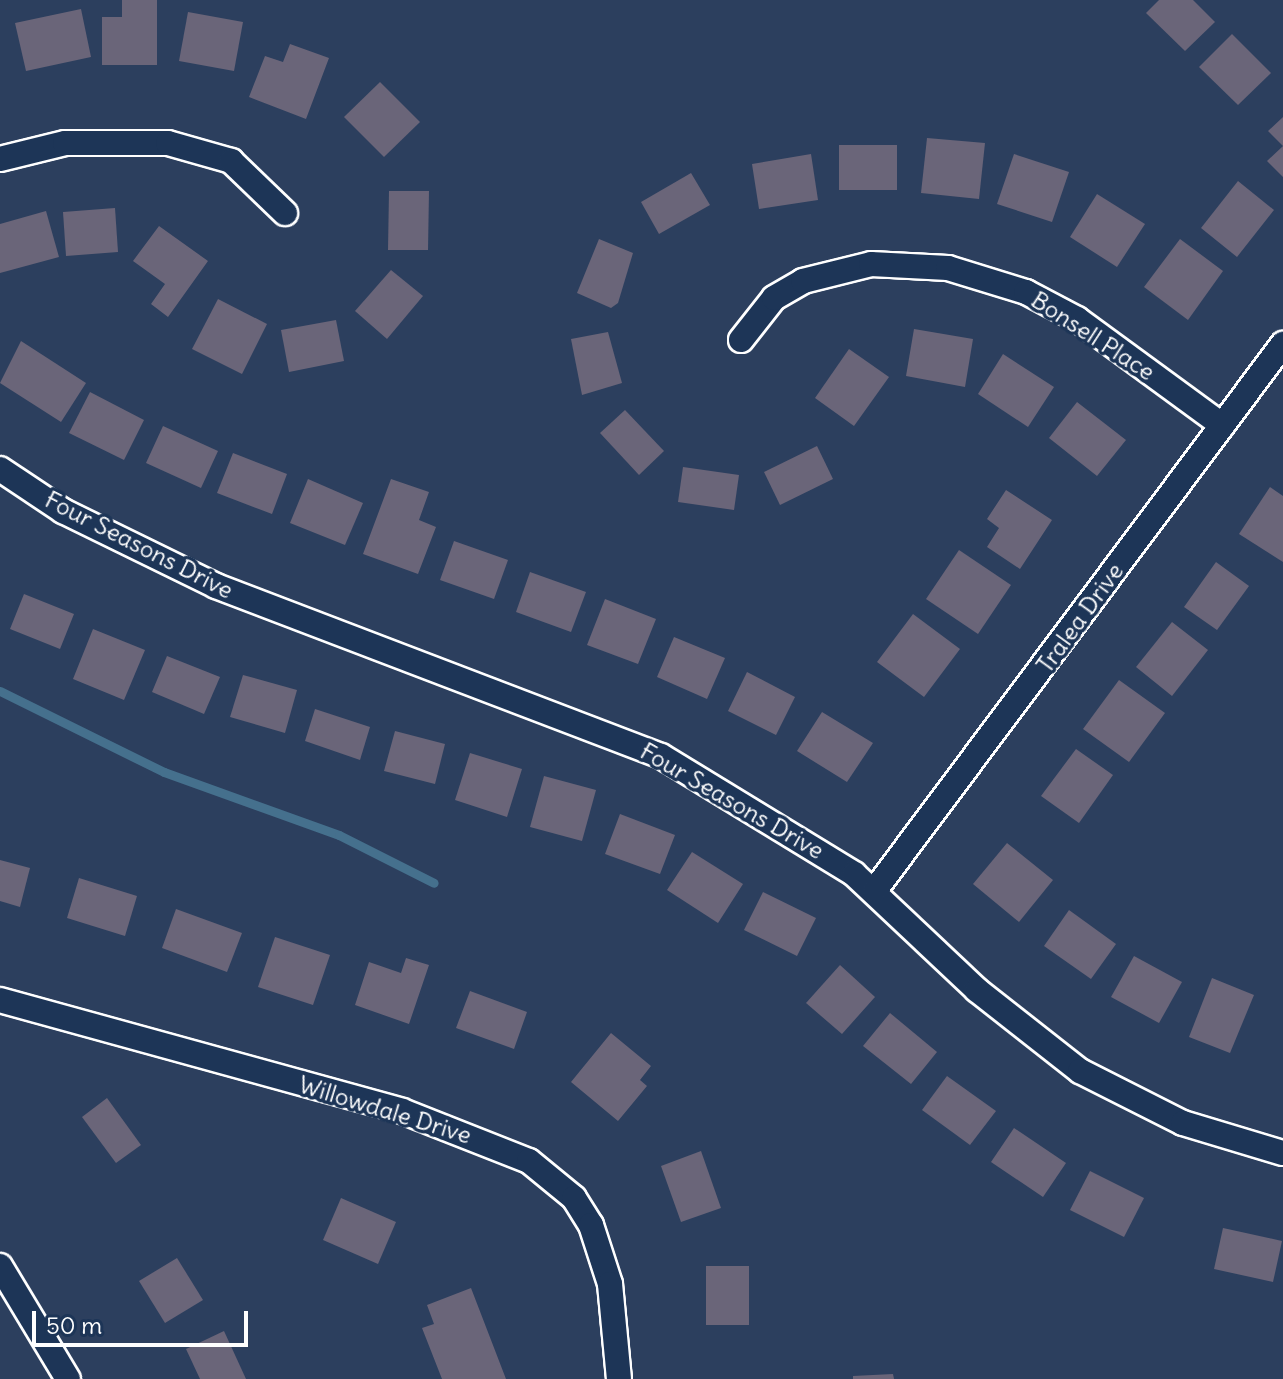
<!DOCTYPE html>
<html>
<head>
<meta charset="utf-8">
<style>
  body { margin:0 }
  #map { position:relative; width:1283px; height:1379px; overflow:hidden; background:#2c3f5e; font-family:Delius,sans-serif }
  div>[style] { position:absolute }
  .stream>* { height:9px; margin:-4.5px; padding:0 4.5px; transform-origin:4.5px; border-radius:4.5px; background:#45708d }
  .building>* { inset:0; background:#6a6579 }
  .roads { filter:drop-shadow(2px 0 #fff) drop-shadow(-2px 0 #fff) drop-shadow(0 2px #fff) drop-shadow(0 -2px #fff) }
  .street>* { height:24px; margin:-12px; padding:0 12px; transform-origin:12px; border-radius:12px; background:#1d3557 }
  span { translate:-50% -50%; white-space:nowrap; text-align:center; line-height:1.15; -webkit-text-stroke:7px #1d3557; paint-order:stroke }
  .street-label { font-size:24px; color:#fff }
  .scale { position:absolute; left:32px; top:1311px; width:216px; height:36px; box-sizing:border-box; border:4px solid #fff; border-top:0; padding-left:10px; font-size:24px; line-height:28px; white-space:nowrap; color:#fff; -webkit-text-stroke:6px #1d3557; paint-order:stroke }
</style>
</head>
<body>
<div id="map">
  <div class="stream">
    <i style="left:0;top:691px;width:183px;rotate:26.3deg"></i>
    <i style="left:164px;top:772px;width:186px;rotate:19.8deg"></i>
    <i style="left:339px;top:835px;width:106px;rotate:26.8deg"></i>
  </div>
  <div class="building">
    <i style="clip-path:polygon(122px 0,157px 0,157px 65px,102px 65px,102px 17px,122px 17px)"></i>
    <i style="clip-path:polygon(1159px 0,1193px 0,1215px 22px,1185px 51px,1146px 13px)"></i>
    <i style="clip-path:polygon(81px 9px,91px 57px,26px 71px,15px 23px)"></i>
    <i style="clip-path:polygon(188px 12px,243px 22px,234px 71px,179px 61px)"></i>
    <i style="clip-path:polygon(1232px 34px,1271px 73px,1238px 105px,1199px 67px)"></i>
    <i style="clip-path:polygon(290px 44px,329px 58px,306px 119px,249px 97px,265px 56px,283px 62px)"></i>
    <i style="clip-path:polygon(380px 82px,420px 122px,384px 157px,344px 117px)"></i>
    <i style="clip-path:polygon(1283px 117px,1283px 177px,1267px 161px,1283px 146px,1268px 131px)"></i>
    <i style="clip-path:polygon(927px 138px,985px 143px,979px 199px,921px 193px)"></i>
    <i style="clip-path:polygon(839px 145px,897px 145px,897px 190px,839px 190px)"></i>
    <i style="clip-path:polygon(811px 154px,818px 200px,759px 209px,752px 164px)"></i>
    <i style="clip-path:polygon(1014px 154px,1069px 172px,1052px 222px,997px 204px)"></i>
    <i style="clip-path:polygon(691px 173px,710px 205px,659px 234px,641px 202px)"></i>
    <i style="clip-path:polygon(1238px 181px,1274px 210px,1237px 257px,1201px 228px)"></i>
    <i style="clip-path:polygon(389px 191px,429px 191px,428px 250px,388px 250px)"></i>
    <i style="clip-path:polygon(1097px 194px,1145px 224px,1117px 267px,1070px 237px)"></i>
    <i style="clip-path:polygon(115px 208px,118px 252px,66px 256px,63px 212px)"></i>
    <i style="clip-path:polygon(46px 211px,59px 257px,0 273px,0 224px)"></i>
    <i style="clip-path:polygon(159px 226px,208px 261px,168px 317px,151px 304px,165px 284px,133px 261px)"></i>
    <i style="clip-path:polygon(599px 239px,633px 253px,618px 303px,611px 308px,577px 293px)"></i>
    <i style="clip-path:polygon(1180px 239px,1223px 271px,1188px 320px,1144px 287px)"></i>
    <i style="clip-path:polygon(391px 270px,423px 296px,387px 339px,355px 311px)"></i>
    <i style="clip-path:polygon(218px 299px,267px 324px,242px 374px,192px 349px)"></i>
    <i style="clip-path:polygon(336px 320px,344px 361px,289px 372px,281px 330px)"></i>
    <i style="clip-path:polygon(914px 329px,973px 339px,965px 387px,906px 376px)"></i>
    <i style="clip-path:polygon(608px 332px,622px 383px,582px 395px,571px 339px)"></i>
    <i style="clip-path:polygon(21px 341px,86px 383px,61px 422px,0 383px)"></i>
    <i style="clip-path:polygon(849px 349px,889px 377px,854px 426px,815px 398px)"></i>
    <i style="clip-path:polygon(1003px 354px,1054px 387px,1028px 427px,978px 394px)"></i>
    <i style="clip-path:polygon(90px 392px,144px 420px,124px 460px,69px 433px)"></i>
    <i style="clip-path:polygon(1077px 402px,1126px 440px,1097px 476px,1049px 438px)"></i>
    <i style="clip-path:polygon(625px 410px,664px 451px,639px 475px,600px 433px)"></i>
    <i style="clip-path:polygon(163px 426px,218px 451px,201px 488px,146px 463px)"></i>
    <i style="clip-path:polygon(817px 446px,833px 479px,780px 505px,764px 472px)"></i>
    <i style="clip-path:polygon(233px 453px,287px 474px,272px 514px,217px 493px)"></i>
    <i style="clip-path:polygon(683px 467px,739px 475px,734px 510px,678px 502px)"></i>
    <i style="clip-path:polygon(308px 479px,363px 503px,345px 545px,290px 523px)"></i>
    <i style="clip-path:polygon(391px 479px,429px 492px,419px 520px,436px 527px,418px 574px,363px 554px)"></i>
    <i style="clip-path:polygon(1270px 487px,1283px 496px,1283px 562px,1239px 534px)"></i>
    <i style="clip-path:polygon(1006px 490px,1052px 520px,1020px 569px,987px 547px,999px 528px,987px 519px)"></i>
    <i style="clip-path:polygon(454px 541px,508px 560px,494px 599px,440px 580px)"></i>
    <i style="clip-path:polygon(959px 550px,1011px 585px,978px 634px,926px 599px)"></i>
    <i style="clip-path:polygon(1216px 562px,1249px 586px,1217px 630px,1184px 607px)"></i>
    <i style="clip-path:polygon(530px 572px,586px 592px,571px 632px,516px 612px)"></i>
    <i style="clip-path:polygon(24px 594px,74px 614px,60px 649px,10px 629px)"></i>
    <i style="clip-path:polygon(605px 599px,656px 619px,638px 664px,587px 645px)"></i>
    <i style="clip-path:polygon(913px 614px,960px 649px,924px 697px,877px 662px)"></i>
    <i style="clip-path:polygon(1172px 622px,1208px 650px,1172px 696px,1136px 667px)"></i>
    <i style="clip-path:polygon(93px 629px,145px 650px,124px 700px,73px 679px)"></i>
    <i style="clip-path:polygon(674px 637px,725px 658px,707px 699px,657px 677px)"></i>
    <i style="clip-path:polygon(167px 656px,220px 677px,204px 714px,152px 692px)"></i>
    <i style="clip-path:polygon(747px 672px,795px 697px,776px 735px,728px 711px)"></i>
    <i style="clip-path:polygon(243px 675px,297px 690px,285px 733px,230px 717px)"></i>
    <i style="clip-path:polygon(1119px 680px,1165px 713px,1129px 762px,1083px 729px)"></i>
    <i style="clip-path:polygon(315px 709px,370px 727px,360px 760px,305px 741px)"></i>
    <i style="clip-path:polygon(822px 712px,873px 743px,847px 782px,797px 751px)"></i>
    <i style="clip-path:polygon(395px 731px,445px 744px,435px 784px,384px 771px)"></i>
    <i style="clip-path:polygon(1076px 749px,1113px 775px,1079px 823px,1041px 796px)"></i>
    <i style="clip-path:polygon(470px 753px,522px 769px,507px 817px,455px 800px)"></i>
    <i style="clip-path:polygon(544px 776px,596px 790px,582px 841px,530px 827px)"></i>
    <i style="clip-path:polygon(620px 814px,675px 835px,660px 874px,605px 854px)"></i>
    <i style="clip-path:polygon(1007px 843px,1053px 880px,1019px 922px,973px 884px)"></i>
    <i style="clip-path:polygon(692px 852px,743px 884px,718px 923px,667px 890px)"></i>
    <i style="clip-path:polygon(0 860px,30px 868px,20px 907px,0 901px)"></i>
    <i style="clip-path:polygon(79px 878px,137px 896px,125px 936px,67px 918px)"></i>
    <i style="clip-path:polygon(763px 892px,816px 918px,797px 956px,744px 930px)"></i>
    <i style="clip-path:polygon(176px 909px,242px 933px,227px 972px,162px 948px)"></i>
    <i style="clip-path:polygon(1069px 910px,1116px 944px,1091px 979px,1044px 946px)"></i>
    <i style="clip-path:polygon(275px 937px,330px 955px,313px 1005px,258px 987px)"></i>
    <i style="clip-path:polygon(1134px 956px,1182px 982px,1159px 1023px,1111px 997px)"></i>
    <i style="clip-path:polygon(406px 958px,429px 965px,409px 1024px,355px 1005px,369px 962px,401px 973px)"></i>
    <i style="clip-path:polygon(840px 965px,875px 997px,842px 1034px,806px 1003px)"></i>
    <i style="clip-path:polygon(1212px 978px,1254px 995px,1230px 1053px,1189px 1037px)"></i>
    <i style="clip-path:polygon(470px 991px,527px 1012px,514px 1049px,456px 1028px)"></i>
    <i style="clip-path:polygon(890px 1013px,937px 1052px,911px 1084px,863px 1046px)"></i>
    <i style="clip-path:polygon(611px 1033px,651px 1066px,640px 1080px,647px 1086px,618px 1121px,571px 1082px)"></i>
    <i style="clip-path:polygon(947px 1076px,996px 1111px,970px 1145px,922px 1110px)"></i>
    <i style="clip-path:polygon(107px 1098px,141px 1145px,116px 1163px,82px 1117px)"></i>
    <i style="clip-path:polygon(1014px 1128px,1066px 1163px,1043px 1197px,991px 1162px)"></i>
    <i style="clip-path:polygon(701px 1151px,721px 1208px,681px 1222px,661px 1166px)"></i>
    <i style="clip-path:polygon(1090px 1171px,1144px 1198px,1124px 1237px,1070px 1210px)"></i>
    <i style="clip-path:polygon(341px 1198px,396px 1222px,378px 1264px,323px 1240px)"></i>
    <i style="clip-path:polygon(1223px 1228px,1282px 1241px,1273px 1282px,1214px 1269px)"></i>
    <i style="clip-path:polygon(177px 1258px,203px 1300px,165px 1323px,139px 1281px)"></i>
    <i style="clip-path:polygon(706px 1266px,749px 1266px,749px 1325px,706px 1325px)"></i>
    <i style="clip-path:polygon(471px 1288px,506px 1379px,442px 1379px,422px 1328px,434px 1324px,427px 1305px)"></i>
    <i style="clip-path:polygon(224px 1331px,246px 1379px,200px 1379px,186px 1349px)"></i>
    <i style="clip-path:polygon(893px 1374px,894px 1379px,853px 1379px,853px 1376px)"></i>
  </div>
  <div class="roads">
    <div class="street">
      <i style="left:0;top:159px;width:67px;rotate:-13.8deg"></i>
      <i style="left:65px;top:143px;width:103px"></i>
      <i style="left:168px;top:143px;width:66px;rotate:15.9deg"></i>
      <i style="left:231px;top:161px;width:75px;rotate:43.9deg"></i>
      <i style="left:741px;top:340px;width:53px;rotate:-51.8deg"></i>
      <i style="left:774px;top:298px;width:34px;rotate:-30deg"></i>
      <i style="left:803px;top:281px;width:70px;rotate:-14deg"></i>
      <i style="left:871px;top:264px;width:77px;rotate:3deg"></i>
      <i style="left:948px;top:268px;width:82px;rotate:17.1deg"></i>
      <i style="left:1026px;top:292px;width:58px;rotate:27.9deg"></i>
      <i style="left:1077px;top:319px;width:180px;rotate:36.2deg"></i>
      <i style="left:0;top:469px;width:76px;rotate:33.7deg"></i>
      <i style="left:63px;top:511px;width:170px;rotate:26.1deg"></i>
      <i style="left:216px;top:586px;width:476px;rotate:20.9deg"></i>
      <i style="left:661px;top:756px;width:226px;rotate:31.4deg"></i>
      <i style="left:854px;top:874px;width:169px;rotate:43.3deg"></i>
      <i style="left:977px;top:990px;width:131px;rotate:38.2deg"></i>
      <i style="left:1080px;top:1071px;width:115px;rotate:26.8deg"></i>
      <i style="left:1183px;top:1123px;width:104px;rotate:16.7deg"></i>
      <i style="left:875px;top:890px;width:682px;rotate:-53.23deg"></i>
      <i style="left:0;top:1000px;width:417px;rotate:15.4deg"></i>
      <i style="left:402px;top:1111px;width:136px;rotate:21.5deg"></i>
      <i style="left:529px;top:1161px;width:58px;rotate:39.4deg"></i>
      <i style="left:574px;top:1198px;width:32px;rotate:58deg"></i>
      <i style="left:591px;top:1225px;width:62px;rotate:72.1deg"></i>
      <i style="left:610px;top:1284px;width:95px;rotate:84.6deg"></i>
      <i style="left:0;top:1266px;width:132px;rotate:59deg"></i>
    </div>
  </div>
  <div class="street-label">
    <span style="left:1093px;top:336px;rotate:33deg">Bonsell Place</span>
    <span style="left:139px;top:545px;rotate:27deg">Four Seasons Drive</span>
    <span style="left:1080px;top:618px;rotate:-54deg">Tralea Drive</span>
    <span style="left:732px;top:801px;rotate:30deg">Four Seasons Drive</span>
    <span style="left:385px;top:1110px;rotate:17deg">Willowdale Drive</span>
  </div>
  <div class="scale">50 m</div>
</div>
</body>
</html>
